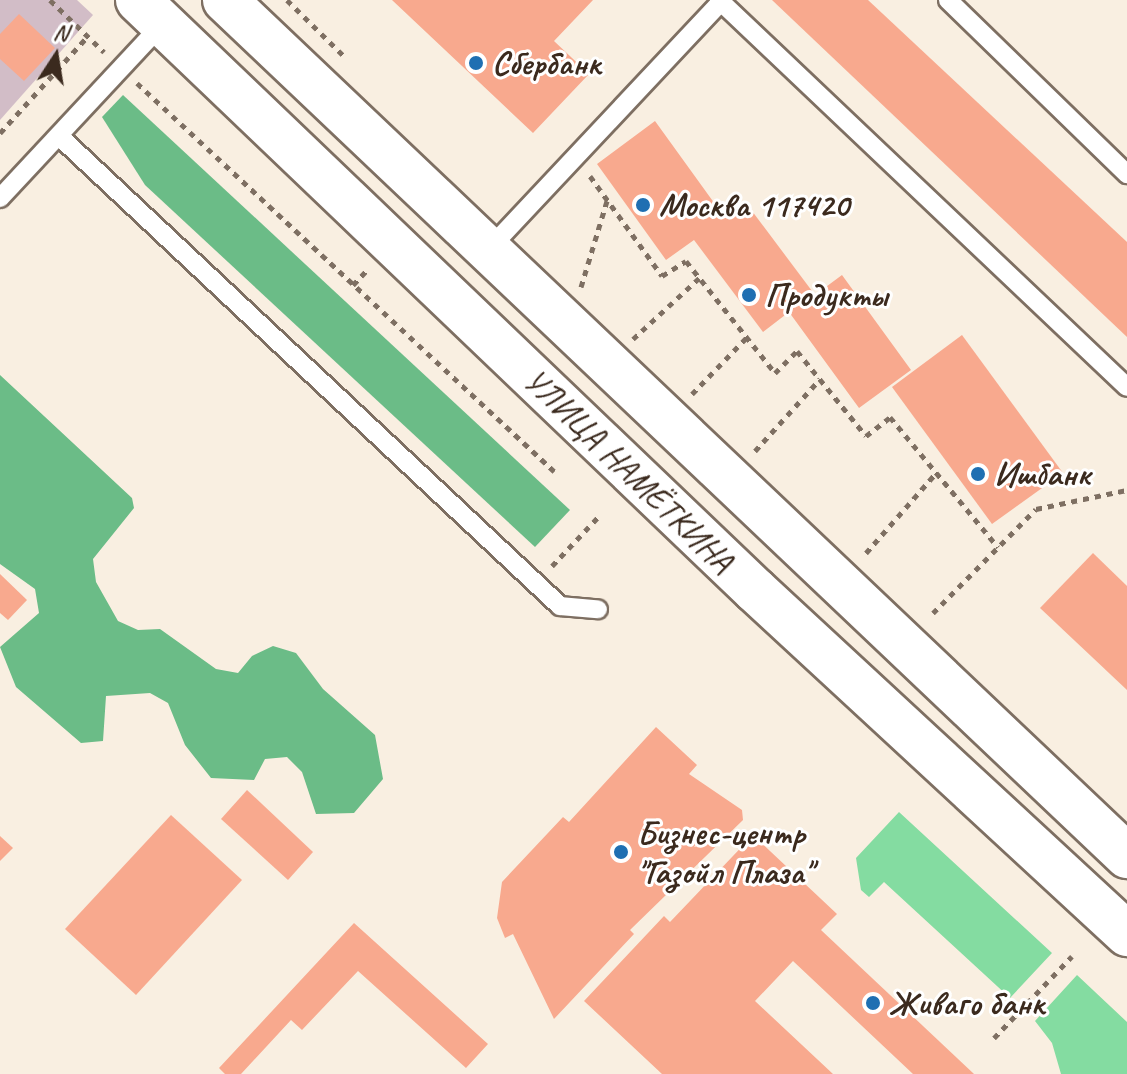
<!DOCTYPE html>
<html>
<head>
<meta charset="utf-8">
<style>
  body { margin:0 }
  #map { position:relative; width:1127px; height:1074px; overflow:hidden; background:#f9efe1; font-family:Caveat,sans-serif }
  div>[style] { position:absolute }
  .industrial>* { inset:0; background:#d2bdc7 }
  .green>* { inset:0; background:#84dca1 }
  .forest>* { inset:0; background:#6bbc87 }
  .building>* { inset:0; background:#f8a98e }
  .path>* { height:5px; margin-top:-2.5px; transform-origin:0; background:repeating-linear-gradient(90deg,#7e6f62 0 6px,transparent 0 12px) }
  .roads { filter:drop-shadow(2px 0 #7e6f62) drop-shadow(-2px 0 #7e6f62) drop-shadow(0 2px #7e6f62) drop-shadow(0 -2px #7e6f62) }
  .lane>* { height:18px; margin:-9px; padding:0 9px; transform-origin:9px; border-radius:9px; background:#fff }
  .secondary>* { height:44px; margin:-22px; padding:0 22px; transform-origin:22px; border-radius:22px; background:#fff }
  .dots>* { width:22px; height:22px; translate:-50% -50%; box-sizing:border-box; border:4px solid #fff; border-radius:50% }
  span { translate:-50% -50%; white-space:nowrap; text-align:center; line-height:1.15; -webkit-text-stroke:6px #fff; paint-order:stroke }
  .poi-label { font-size:34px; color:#3b2a1e; font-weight:700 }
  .left { translate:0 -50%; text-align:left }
  .street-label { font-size:34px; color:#3b2a1e }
  .north { position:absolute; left:16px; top:16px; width:80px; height:80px; -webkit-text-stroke:6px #fff; paint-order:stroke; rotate:12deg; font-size:22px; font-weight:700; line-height:32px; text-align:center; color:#3b2a1e }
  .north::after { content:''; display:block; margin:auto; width:28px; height:36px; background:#3b2a1e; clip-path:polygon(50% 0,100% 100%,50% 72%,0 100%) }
</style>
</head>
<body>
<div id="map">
  <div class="industrial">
    <i style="clip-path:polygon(0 0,77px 0,93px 15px,0 120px)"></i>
  </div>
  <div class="green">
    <i style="clip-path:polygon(899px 812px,1052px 953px,1010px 998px,884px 882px,869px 897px,861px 890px,856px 858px)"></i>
    <i style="clip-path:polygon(1077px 975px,1127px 1022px,1127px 1074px,1061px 1074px,1052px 1043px,1035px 1021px)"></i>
  </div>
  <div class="forest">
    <i style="clip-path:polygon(123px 95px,570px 510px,535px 547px,145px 185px,102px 117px)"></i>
    <i style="clip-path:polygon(0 375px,132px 498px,134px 508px,93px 559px,96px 582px,118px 621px,138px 630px,160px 629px,216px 669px,238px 673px,252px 656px,273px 646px,296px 653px,323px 689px,375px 735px,383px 779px,354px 813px,316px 814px,302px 772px,287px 757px,265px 759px,254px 780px,211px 778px,185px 745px,168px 703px,150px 693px,106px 696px,103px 741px,81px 743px,16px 687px,0 647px,39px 613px,35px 589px,0 564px)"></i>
  </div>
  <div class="building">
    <i style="clip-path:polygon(392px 0,593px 0,554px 41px,589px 74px,533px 133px)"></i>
    <i style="clip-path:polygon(772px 0,868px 0,1127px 242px,1127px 337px)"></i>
    <i style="clip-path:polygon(19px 14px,55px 48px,24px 81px,0 59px,0 34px)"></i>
    <i style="clip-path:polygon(655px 121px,725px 218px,746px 203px,815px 295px,842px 275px,911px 370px,859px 408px,789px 312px,763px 332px,694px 240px,666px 260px,597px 164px)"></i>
    <i style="clip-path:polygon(962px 335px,1063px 473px,992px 524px,892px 387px)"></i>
    <i style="clip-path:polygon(1093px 553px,1127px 586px,1127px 690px,1040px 608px)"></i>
    <i style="clip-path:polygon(0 574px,27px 600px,8px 620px,0 613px)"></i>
    <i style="clip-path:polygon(656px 727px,697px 765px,689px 774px,742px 810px,743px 820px,630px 930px,634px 934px,554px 1019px,513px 934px,505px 938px,497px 918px,502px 882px,563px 817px,569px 822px)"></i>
    <i style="clip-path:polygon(247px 790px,313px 852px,288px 880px,221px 819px)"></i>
    <i style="clip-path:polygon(171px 815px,242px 880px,136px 995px,65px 929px)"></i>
    <i style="clip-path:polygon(753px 835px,837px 914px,821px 930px,974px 1074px,913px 1074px,793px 961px,755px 1001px,833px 1074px,662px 1074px,584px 1001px,664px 916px,670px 922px)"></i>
    <i style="clip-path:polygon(0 836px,13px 848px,0 861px)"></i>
    <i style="clip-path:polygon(354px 923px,488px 1044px,466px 1068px,358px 971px,302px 1030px,291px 1020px,241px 1074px,225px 1074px,219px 1068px)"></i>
  </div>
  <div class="path">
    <i style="left:50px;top:0;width:75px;rotate:43.9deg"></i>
    <i style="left:287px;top:0;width:83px;rotate:44.5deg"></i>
    <i style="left:137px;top:83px;width:570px;rotate:42.94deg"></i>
    <i style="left:0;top:133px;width:131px;rotate:-47.8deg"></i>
    <i style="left:590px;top:176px;width:123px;rotate:54.2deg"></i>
    <i style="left:662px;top:276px;width:28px;rotate:-32deg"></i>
    <i style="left:686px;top:261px;width:143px;rotate:51.5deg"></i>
    <i style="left:775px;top:373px;width:31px;rotate:-45deg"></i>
    <i style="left:797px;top:351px;width:109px;rotate:50.9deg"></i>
    <i style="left:866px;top:436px;width:31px;rotate:-38deg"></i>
    <i style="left:890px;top:417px;width:169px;rotate:50.3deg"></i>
    <i style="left:353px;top:285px;width:23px;rotate:-47deg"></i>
    <i style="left:581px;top:287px;width:90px;rotate:-73.2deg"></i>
    <i style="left:633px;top:339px;width:90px;rotate:-42.7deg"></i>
    <i style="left:692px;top:394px;width:79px;rotate:-46deg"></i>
    <i style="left:755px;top:451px;width:97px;rotate:-47.9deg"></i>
    <i style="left:866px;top:553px;width:106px;rotate:-48.8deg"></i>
    <i style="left:552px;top:566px;width:70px;rotate:-46.7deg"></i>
    <i style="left:933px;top:613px;width:146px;rotate:-45.3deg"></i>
    <i style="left:1036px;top:509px;width:93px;rotate:-11.8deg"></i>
    <i style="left:994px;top:1038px;width:113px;rotate:-46.4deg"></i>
  </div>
  <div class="roads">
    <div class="lane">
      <i style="left:719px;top:0;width:562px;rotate:43.49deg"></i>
      <i style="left:948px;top:0;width:250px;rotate:44.2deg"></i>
      <i style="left:59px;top:136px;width:687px;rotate:43.17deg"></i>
      <i style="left:560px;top:606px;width:38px;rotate:5deg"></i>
      <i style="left:0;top:198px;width:239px;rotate:-47deg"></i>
      <i style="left:487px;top:251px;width:342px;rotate:-46.8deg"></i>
    </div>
    <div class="secondary">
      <i style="left:138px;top:0;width:854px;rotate:43.72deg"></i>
      <i style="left:755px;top:590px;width:507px;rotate:42.76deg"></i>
      <i style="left:225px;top:0;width:1244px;rotate:43.5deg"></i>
    </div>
  </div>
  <div class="dots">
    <i style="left:476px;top:63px;background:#1f6fb2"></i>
    <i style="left:643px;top:205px;background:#1f6fb2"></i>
    <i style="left:749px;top:295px;background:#1f6fb2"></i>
    <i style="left:978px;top:474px;background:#1f6fb2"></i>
    <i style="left:621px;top:852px;background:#1f6fb2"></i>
    <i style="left:873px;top:1003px;background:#1f6fb2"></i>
  </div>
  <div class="poi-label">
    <span class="left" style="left:492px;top:63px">Сбербанк</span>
    <span class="left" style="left:659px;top:205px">Москва 117420</span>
    <span class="left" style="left:765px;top:295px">Продукты</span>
    <span class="left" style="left:994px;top:474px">Ишбанк</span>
    <span class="left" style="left:637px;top:852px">Бизнес-центр<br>"Газойл Плаза"</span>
    <span class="left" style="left:889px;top:1003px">Живаго банк</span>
  </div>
  <div class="street-label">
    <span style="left:629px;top:470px;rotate:44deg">УЛИЦА НАМЁТКИНА</span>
  </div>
  <div class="north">N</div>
</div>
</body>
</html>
